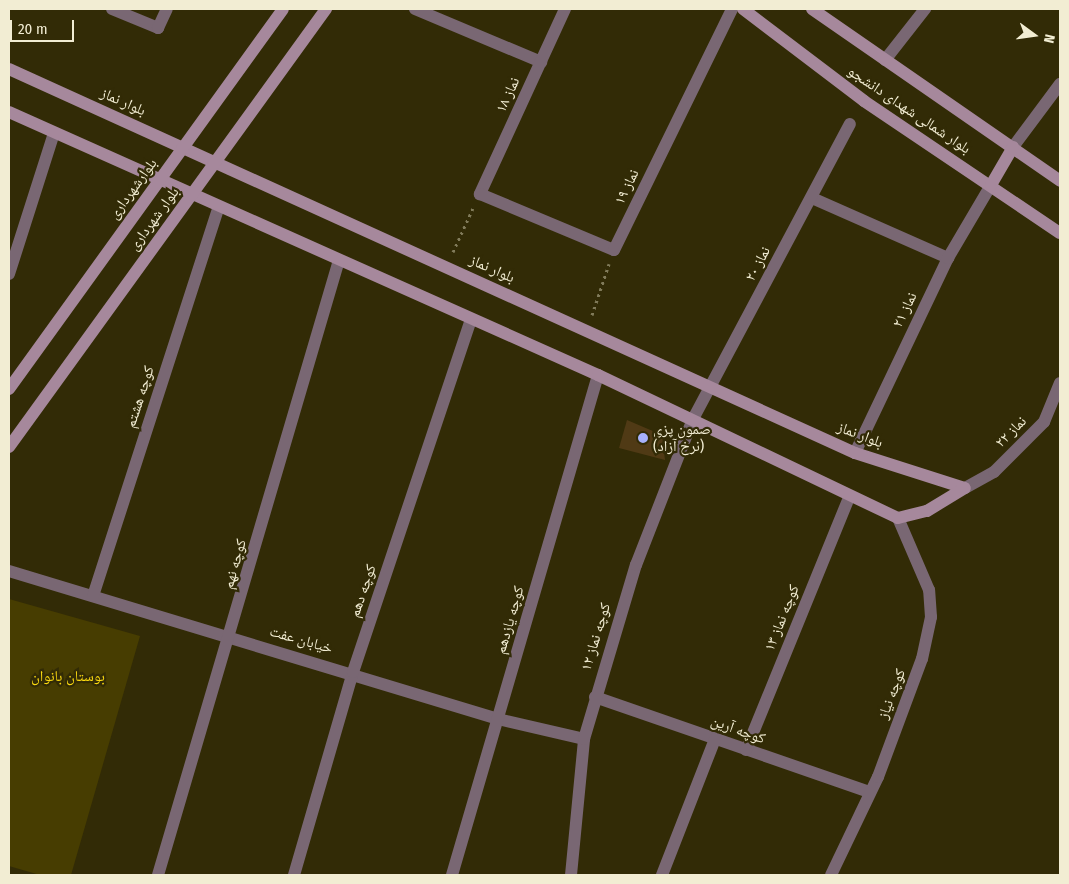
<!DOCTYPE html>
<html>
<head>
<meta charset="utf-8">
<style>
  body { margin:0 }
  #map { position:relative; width:1069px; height:884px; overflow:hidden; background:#322b06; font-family:"Fira Sans Condensed","Noto Naskh Arabic",sans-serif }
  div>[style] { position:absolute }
  .green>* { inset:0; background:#473d01 }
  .building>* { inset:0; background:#503a15 }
  .path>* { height:3px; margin-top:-1.5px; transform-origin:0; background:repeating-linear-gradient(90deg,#817b5a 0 2.5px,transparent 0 6.5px) }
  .street>* { height:12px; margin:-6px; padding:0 6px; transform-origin:6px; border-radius:6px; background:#796773 }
  .secondary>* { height:12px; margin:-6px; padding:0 6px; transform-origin:6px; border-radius:6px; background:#a6889c }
  .dots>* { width:14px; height:14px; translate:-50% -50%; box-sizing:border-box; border:2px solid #322b06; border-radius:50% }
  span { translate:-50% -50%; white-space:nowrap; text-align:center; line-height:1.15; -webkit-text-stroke:4.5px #322b06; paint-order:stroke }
  .street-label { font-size:15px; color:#f2edd3 }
  .poi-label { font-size:15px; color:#f2edd3 }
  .left { translate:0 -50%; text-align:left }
  .park-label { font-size:15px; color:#fbda10 }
  .frame { position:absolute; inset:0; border:10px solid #f2edd3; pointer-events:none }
  .north { position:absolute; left:1009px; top:10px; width:50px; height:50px; -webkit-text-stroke:4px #322b06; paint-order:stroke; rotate:104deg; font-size:14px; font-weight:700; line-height:20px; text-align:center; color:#f2edd3 }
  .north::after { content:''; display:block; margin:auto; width:18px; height:22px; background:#f2edd3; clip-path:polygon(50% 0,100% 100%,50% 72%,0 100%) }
  .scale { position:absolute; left:10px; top:20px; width:64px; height:22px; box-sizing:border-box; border:2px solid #f2edd3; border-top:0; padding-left:6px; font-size:15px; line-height:18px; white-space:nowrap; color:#f2edd3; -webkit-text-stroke:4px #322b06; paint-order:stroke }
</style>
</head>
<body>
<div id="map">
  <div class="green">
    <i style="clip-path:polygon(9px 599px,140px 636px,71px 875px,40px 875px,9px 866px)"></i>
  </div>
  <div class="building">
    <i style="clip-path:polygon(627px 420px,662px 435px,665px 460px,619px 448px)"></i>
  </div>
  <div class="path">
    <i style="left:453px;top:252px;width:48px;rotate:-65.6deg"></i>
    <i style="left:592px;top:315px;width:54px;rotate:-71.6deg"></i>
  </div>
  <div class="street">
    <i style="left:112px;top:9px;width:50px;rotate:22.4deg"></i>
    <i style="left:158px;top:28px;width:21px;rotate:-65deg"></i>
    <i style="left:415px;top:9px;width:137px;rotate:22.8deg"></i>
    <i style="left:565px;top:9px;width:204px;rotate:114.7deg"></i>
    <i style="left:480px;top:194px;width:145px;rotate:22.7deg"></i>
    <i style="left:614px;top:250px;width:268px;rotate:-63.9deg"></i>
    <i style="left:885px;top:60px;width:65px;rotate:-51.9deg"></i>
    <i style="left:1013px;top:147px;width:79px;rotate:-53.3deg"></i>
    <i style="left:812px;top:198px;width:149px;rotate:23.8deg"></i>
    <i style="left:9px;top:274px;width:148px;rotate:-72.3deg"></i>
    <i style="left:855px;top:453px;width:216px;rotate:-64.5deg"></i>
    <i style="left:948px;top:258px;width:85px;rotate:-59.5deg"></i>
    <i style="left:965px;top:488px;width:33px;rotate:-29deg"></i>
    <i style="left:994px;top:472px;width:71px;rotate:-45deg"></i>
    <i style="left:1044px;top:422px;width:42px;rotate:-67.7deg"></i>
    <i style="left:9px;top:571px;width:511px;rotate:16.84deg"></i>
    <i style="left:498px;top:719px;width:88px;rotate:13.1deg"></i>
    <i style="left:93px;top:596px;width:409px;rotate:-72.1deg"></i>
    <i style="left:595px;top:697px;width:291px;rotate:19.1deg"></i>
    <i style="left:746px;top:750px;width:272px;rotate:-67.8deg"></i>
    <i style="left:158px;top:875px;width:641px;rotate:-73.6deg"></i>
    <i style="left:294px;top:875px;width:211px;rotate:-73.8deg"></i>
    <i style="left:353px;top:672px;width:372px;rotate:-71.5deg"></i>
    <i style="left:452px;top:875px;width:521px;rotate:-73.72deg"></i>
    <i style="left:571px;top:875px;width:137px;rotate:-84.5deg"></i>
    <i style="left:584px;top:739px;width:182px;rotate:-73.4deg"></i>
    <i style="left:636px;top:565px;width:157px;rotate:-68.7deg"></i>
    <i style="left:693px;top:419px;width:334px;rotate:-62deg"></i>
    <i style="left:662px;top:875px;width:146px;rotate:-68.7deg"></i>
    <i style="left:831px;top:875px;width:109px;rotate:-64.4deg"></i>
    <i style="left:878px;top:777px;width:126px;rotate:-69.6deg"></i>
    <i style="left:922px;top:659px;width:43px;rotate:-77.9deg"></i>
    <i style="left:931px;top:617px;width:27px;rotate:-94deg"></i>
    <i style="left:929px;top:590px;width:78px;rotate:-113.3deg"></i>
  </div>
  <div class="secondary">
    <i style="left:743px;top:9px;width:152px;rotate:37.2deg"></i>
    <i style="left:864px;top:101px;width:236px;rotate:34deg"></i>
    <i style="left:812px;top:9px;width:302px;rotate:34.7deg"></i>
    <i style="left:9px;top:69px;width:929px;rotate:24.41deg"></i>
    <i style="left:855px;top:453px;width:115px;rotate:17.7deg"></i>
    <i style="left:9px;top:112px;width:645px;rotate:24.06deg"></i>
    <i style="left:598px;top:375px;width:332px;rotate:25.5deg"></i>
    <i style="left:898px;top:518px;width:30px;rotate:-14deg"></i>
    <i style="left:927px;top:511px;width:44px;rotate:-31.2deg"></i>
    <i style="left:991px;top:185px;width:44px;rotate:-59.9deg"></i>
    <i style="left:9px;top:389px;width:468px;rotate:-54.2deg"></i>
    <i style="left:9px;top:447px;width:541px;rotate:-54.11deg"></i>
  </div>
  <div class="dots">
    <i style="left:643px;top:438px;background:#a7b1fc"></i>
  </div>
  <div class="street-label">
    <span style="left:508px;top:95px;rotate:-65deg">نماز ۱۸</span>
    <span style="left:123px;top:102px;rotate:24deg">بلوار نماز</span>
    <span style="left:909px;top:110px;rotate:34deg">بلوار شمالی شهدای دانشجو</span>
    <span style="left:627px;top:187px;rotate:-64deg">نماز ۱۹</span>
    <span style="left:133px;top:189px;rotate:-54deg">بلوارشهرداری</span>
    <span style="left:154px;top:219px;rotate:-54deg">بلوار شهرداری</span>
    <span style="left:758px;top:264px;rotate:-62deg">نماز ۲۰</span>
    <span style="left:492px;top:269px;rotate:24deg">بلوار نماز</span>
    <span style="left:905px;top:310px;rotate:-64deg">نماز ۲۱</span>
    <span style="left:140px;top:397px;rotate:-72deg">کوچه هشتم</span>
    <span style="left:1011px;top:432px;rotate:-45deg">نماز ۲۲</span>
    <span style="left:860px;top:435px;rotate:21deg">بلوار نماز</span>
    <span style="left:235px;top:564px;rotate:-74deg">کوچه نهم</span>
    <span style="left:363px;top:591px;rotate:-71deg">کوچه دهم</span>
    <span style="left:782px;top:618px;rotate:-68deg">کوچه نماز ۱۳</span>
    <span style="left:510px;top:620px;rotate:-74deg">کوچه یازدهم</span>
    <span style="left:596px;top:637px;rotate:-73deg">کوچه نماز ۱۲</span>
    <span style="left:301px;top:640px;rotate:16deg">خیابان عفت</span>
    <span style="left:892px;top:694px;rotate:-69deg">کوچه نیاز</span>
    <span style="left:738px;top:730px;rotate:20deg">کوچه آرین</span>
  </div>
  <div class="poi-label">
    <span class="left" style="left:653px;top:438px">صمون پزی<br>(نرخ آزاد)</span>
  </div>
  <div class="park-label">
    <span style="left:68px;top:677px">بوستان بانوان</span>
  </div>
  <div class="frame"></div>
  <div class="north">N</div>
  <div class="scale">20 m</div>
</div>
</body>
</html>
